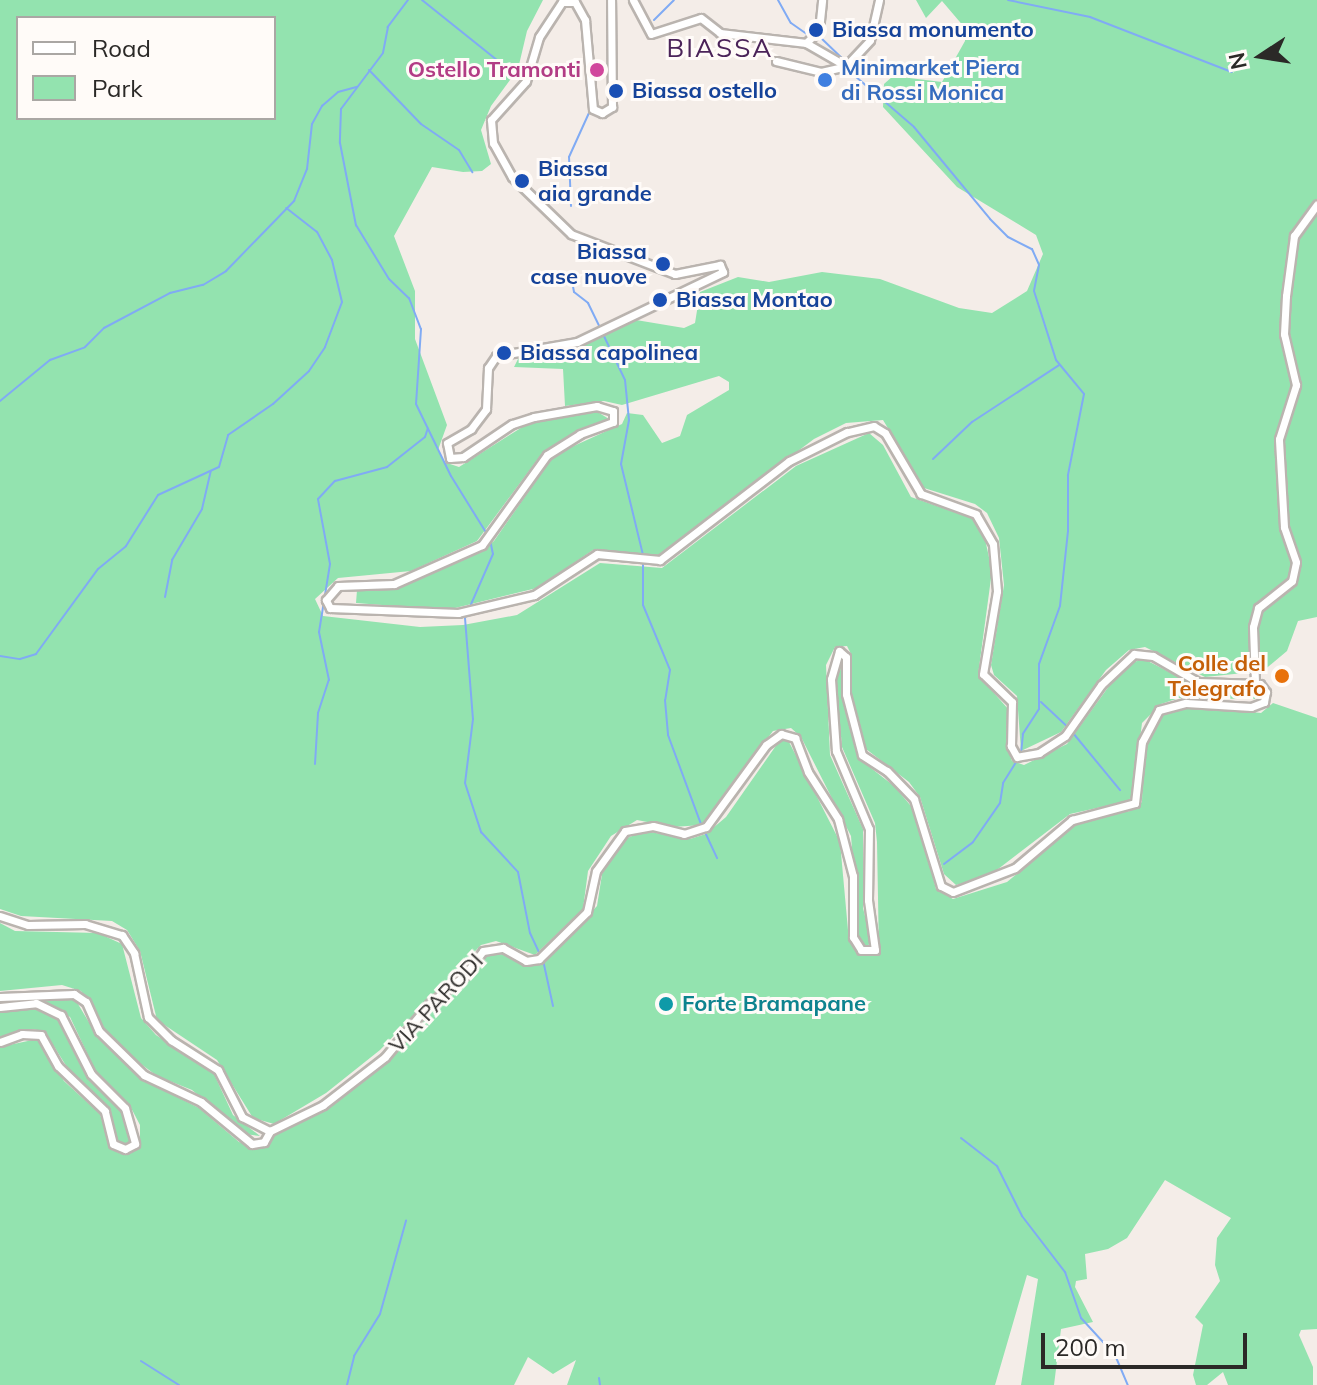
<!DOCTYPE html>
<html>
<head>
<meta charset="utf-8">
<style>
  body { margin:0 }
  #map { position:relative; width:1317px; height:1385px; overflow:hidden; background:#f4ede8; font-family:Mulish,sans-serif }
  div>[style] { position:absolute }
  .green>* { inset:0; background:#93e3af }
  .stream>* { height:2px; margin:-1px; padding:0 1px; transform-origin:1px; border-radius:1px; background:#80abf4 }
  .roads { filter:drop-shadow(2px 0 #bab4af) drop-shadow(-2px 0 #bab4af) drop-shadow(0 2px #bab4af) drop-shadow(0 -2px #bab4af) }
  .minor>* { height:7px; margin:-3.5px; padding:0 3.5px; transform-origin:3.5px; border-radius:3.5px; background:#fff }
  .dots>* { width:22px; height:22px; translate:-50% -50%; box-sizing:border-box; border:4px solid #fffbf8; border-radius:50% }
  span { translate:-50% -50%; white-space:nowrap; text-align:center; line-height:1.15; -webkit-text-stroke:6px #fffbf8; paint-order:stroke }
  .transit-label { font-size:22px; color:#164399; font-weight:700 }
  .left { translate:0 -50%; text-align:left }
  .right { translate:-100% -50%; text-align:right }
  .shop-label { font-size:22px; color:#366cbe; font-weight:700 }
  .hotel-label { font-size:22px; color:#b23c85; font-weight:700 }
  .food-label { font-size:22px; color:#c56008; font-weight:700 }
  .street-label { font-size:22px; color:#2b2927 }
  .culture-label { font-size:22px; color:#0d838f; font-weight:700 }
  .quarter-label { font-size:26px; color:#4b2359; letter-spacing:2px }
  .legend { position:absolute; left:16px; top:16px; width:260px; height:104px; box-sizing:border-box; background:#fffbf8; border:2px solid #aaa7a4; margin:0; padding:10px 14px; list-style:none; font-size:24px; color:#2b2927 }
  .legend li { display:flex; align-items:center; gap:16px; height:40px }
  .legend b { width:40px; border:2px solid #aaa7a4 }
  .north { position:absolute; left:1221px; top:16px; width:80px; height:80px; -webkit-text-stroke:6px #fffbf8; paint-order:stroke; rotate:258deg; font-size:22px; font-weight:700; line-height:32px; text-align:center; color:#2b2927 }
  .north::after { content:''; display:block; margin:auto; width:28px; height:36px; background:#2b2927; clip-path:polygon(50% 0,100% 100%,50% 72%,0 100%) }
  .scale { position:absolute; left:1041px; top:1333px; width:206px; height:36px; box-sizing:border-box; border:4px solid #2b2927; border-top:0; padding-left:10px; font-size:24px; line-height:28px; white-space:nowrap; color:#2b2927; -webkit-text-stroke:6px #fffbf8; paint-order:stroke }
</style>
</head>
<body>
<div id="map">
  <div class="green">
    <i style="clip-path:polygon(evenodd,0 0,543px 0,527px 31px,518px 69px,491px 106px,481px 130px,491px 164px,482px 171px,463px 172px,432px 167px,394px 236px,415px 291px,415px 339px,447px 425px,438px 450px,444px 462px,459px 467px,524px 426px,548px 418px,596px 411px,609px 419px,580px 429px,543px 452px,477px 541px,411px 571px,338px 578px,315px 599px,323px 616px,420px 627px,463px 625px,517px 615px,600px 563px,662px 568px,796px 466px,869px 433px,883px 445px,911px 497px,974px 519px,985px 539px,992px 571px,978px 675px,1009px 710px,1006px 744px,1012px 761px,1024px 765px,1067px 744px,1120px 671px,1142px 658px,1200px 688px,1253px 688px,1255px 699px,1179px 698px,1161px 704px,1142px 723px,1133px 795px,1128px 801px,1070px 814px,989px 876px,956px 885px,944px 874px,920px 797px,909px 782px,866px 749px,851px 692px,851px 654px,847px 646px,835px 647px,826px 665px,830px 755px,863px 829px,863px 908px,872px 944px,864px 946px,859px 940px,851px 836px,801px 737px,791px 728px,773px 731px,702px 825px,673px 827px,637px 820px,611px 836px,588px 871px,583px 909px,535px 955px,496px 941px,481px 945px,380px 1050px,326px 1093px,274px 1124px,253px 1118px,217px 1060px,157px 1020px,140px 951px,127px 930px,112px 921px,21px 916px,0 909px,0 0,18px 18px,274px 18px,274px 118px,18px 118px,18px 18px)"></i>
    <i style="clip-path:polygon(916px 0,1317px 0,1317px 617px,1298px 621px,1287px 651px,1263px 671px,1205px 677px,1145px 647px,1129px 650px,1106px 670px,1061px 732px,1021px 751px,1017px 696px,994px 675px,991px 665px,1004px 585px,999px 538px,987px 513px,975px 504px,924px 488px,883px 420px,846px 423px,814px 439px,659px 555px,593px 550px,537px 588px,447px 610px,356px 603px,357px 590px,394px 588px,480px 552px,494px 541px,554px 455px,622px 424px,627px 413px,643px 415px,662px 443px,680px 436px,687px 415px,729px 390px,729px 382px,719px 376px,622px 405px,604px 401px,565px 406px,563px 369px,514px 367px,519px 357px,557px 357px,636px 320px,684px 328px,695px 323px,700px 292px,738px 277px,769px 282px,822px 272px,880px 279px,959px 308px,992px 313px,1027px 291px,1043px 254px,1036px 235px,957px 187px,883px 107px,884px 84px,893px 76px,942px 82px,965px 41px,965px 28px,942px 1px,926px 18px)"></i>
    <i style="clip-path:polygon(840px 658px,843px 698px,858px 758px,894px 786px,916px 812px,936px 889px,953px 899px,1007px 882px,1082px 820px,1130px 811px,1142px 802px,1143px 749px,1163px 712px,1196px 706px,1261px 713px,1273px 703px,1317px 718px,1317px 1329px,1301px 1330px,1299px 1335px,1313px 1367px,1313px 1385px,1228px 1385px,1223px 1372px,1207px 1385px,1196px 1385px,1193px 1375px,1203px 1325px,1195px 1317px,1220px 1281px,1215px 1265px,1217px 1238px,1231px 1218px,1165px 1180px,1127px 1238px,1108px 1249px,1085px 1254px,1087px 1279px,1076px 1281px,1075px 1287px,1093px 1322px,1061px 1329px,1054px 1385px,1021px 1385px,1038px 1279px,1027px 1275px,995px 1385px,567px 1385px,576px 1360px,553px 1374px,528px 1357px,514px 1385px,0 1385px,0 1047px,37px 1039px,64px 1081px,100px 1114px,110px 1149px,124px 1155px,140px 1146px,140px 1125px,129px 1104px,95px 1070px,70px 1017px,40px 999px,75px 999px,96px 1034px,142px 1079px,199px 1108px,239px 1142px,260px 1148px,278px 1132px,321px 1112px,391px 1058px,440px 1001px,470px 978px,483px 956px,503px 954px,532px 966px,545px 961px,597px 906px,603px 868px,625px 839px,644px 831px,690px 839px,706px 834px,726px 817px,780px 740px,788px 740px,840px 842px,849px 941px,859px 955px,879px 954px,877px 842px,875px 823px,842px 747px,836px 681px)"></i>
    <i style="clip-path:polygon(0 923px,15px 931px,98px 933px,122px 944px,141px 1018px,156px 1035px,214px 1074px,233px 1115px,260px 1136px,245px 1134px,192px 1090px,157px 1076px,137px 1061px,105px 1029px,81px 991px,62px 985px,0 991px)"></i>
    <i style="clip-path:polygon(27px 1008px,51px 1013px,61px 1023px,86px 1075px,120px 1109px,130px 1143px,122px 1144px,112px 1135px,109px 1108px,70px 1072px,45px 1032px,33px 1029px,0 1037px,0 1013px)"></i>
  </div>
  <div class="stream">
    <i style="left:408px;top:0;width:34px;rotate:127deg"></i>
    <i style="left:388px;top:27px;width:26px;rotate:101deg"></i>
    <i style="left:383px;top:53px;width:70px;rotate:126.9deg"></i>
    <i style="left:341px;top:109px;width:34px;rotate:92deg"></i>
    <i style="left:340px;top:143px;width:84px;rotate:79deg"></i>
    <i style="left:356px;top:225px;width:63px;rotate:58.6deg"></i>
    <i style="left:389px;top:279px;width:28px;rotate:44deg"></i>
    <i style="left:409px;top:298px;width:33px;rotate:69deg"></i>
    <i style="left:421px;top:329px;width:75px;rotate:93.8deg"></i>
    <i style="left:416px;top:404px;width:80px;rotate:64.1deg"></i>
    <i style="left:451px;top:476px;width:68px;rotate:58.2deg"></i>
    <i style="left:422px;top:0;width:104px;rotate:38.7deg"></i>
    <i style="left:778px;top:0;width:26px;rotate:61deg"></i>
    <i style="left:791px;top:23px;width:24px;rotate:35deg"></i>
    <i style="left:1008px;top:0;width:84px;rotate:11.7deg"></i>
    <i style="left:1090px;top:17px;width:152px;rotate:21.2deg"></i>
    <i style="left:654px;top:20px;width:28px;rotate:-45deg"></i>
    <i style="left:820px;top:37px;width:35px;rotate:44deg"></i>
    <i style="left:369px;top:70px;width:75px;rotate:46.1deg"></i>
    <i style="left:421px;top:124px;width:46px;rotate:34.4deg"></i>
    <i style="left:459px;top:150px;width:26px;rotate:59deg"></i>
    <i style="left:848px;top:70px;width:87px;rotate:40.8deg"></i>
    <i style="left:914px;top:127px;width:119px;rotate:50.4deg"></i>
    <i style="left:990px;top:219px;width:25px;rotate:45deg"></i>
    <i style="left:1008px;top:237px;width:27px;rotate:27deg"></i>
    <i style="left:1032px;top:249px;width:17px;rotate:66deg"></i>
    <i style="left:1039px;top:265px;width:26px;rotate:101deg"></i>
    <i style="left:1034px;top:291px;width:72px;rotate:72.3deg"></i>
    <i style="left:1056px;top:360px;width:44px;rotate:50.5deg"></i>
    <i style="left:1084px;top:394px;width:83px;rotate:101.2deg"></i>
    <i style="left:1068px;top:475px;width:56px;rotate:90deg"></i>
    <i style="left:1068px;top:531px;width:75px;rotate:96.1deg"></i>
    <i style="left:1060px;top:606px;width:62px;rotate:109.9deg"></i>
    <i style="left:1039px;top:664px;width:45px;rotate:90deg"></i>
    <i style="left:1039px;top:709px;width:30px;rotate:123deg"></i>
    <i style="left:1023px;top:734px;width:18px;rotate:96deg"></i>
    <i style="left:571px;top:206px;width:49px;rotate:-92.3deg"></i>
    <i style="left:569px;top:157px;width:48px;rotate:-65.6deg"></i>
    <i style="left:571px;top:275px;width:17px;rotate:80deg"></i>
    <i style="left:574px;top:292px;width:18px;rotate:38deg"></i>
    <i style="left:588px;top:303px;width:25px;rotate:64deg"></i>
    <i style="left:602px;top:332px;width:53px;rotate:64.4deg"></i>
    <i style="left:625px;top:380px;width:40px;rotate:84.3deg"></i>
    <i style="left:629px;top:420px;width:45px;rotate:100.3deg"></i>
    <i style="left:621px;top:464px;width:94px;rotate:76.4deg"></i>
    <i style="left:0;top:401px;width:65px;rotate:-39.4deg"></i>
    <i style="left:50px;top:360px;width:37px;rotate:-20deg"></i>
    <i style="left:85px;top:347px;width:27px;rotate:-45deg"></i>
    <i style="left:104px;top:328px;width:75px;rotate:-27.9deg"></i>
    <i style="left:170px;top:293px;width:34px;rotate:-14deg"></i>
    <i style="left:203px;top:285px;width:27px;rotate:-31deg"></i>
    <i style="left:226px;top:271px;width:98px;rotate:-45.8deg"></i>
    <i style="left:294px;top:201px;width:35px;rotate:-68deg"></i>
    <i style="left:307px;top:169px;width:45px;rotate:-83.7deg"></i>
    <i style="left:312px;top:124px;width:21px;rotate:-61deg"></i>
    <i style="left:322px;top:106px;width:21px;rotate:-41deg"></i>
    <i style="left:338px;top:92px;width:20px;rotate:-15deg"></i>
    <i style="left:933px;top:459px;width:54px;rotate:-43.5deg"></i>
    <i style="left:972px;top:422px;width:104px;rotate:-33.2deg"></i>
    <i style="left:490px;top:540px;width:14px;rotate:78deg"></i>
    <i style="left:493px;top:554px;width:70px;rotate:113.6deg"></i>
    <i style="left:465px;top:618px;width:101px;rotate:85.5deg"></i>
    <i style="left:473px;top:719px;width:64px;rotate:97.1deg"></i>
    <i style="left:465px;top:783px;width:52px;rotate:71.9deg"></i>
    <i style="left:481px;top:832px;width:54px;rotate:47.2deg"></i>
    <i style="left:518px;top:872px;width:62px;rotate:78.9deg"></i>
    <i style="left:530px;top:933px;width:23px;rotate:65deg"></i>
    <i style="left:643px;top:561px;width:44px;rotate:90deg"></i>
    <i style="left:643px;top:605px;width:70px;rotate:67.4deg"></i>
    <i style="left:670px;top:670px;width:30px;rotate:99deg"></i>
    <i style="left:665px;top:700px;width:35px;rotate:85deg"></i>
    <i style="left:668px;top:735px;width:95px;rotate:69.7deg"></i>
    <i style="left:165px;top:597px;width:38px;rotate:-79deg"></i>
    <i style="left:172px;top:560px;width:59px;rotate:-59.5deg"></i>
    <i style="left:202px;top:509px;width:39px;rotate:-77deg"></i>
    <i style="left:0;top:656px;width:20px;rotate:9deg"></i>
    <i style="left:20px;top:659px;width:17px;rotate:-17deg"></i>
    <i style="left:36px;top:654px;width:105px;rotate:-53.9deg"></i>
    <i style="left:98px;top:569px;width:36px;rotate:-39deg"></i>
    <i style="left:126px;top:546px;width:60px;rotate:-57.9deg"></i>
    <i style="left:158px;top:495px;width:67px;rotate:-24.7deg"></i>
    <i style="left:219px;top:467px;width:33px;rotate:-74deg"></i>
    <i style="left:228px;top:435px;width:55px;rotate:-34.6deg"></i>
    <i style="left:273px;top:404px;width:49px;rotate:-42.5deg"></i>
    <i style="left:309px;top:371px;width:29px;rotate:-56deg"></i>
    <i style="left:325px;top:347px;width:48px;rotate:-69.3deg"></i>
    <i style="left:342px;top:302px;width:43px;rotate:-103.4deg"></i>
    <i style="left:332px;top:260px;width:32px;rotate:-118deg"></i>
    <i style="left:317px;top:232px;width:39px;rotate:-142deg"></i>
    <i style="left:1041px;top:702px;width:38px;rotate:43deg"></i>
    <i style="left:1073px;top:733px;width:74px;rotate:50.5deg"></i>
    <i style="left:315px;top:764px;width:51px;rotate:-86.6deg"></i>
    <i style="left:318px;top:713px;width:35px;rotate:-72deg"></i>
    <i style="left:329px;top:680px;width:49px;rotate:-101.8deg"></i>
    <i style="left:319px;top:632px;width:69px;rotate:-80.8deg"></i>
    <i style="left:330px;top:564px;width:66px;rotate:-100.5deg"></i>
    <i style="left:318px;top:499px;width:25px;rotate:-47deg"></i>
    <i style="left:335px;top:481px;width:54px;rotate:-15.1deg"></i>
    <i style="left:387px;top:467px;width:48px;rotate:-38.3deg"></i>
    <i style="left:425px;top:437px;width:9px;rotate:-72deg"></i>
    <i style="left:704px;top:830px;width:31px;rotate:65deg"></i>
    <i style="left:944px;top:864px;width:36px;rotate:-37deg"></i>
    <i style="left:973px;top:842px;width:47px;rotate:-55.3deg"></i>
    <i style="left:1000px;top:803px;width:20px;rotate:-81deg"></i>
    <i style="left:1003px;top:783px;width:26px;rotate:-58deg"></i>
    <i style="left:543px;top:960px;width:47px;rotate:77.7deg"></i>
    <i style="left:961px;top:1138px;width:46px;rotate:37.9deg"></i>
    <i style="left:997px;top:1166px;width:56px;rotate:63.4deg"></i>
    <i style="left:1022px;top:1216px;width:71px;rotate:52.5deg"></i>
    <i style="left:1065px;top:1272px;width:49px;rotate:70.8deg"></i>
    <i style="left:1081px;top:1318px;width:50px;rotate:47.4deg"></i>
    <i style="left:1115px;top:1355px;width:33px;rotate:67deg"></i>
    <i style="left:141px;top:1361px;width:45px;rotate:32.3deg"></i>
    <i style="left:599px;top:1378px;width:7px;rotate:82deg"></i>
    <i style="left:347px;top:1385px;width:30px;rotate:-76deg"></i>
    <i style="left:354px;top:1356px;width:49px;rotate:-58.2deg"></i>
    <i style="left:380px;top:1314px;width:97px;rotate:-74.4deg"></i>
  </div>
  <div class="roads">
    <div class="minor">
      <i style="left:633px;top:0;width:38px;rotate:62deg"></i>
      <i style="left:651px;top:34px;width:52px;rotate:-17.7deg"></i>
      <i style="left:701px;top:18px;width:24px;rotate:38deg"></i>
      <i style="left:720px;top:33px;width:87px;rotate:6.6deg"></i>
      <i style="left:806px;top:43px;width:46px;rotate:29.9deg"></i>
      <i style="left:806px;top:43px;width:18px;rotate:-45deg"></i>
      <i style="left:819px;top:30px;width:30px;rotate:-84deg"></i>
      <i style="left:776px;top:61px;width:46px;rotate:13.7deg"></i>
      <i style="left:821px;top:72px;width:26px;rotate:-13deg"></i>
      <i style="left:846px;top:66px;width:35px;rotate:-47deg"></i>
      <i style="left:870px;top:40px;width:41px;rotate:-77.3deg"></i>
      <i style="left:1255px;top:682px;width:55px;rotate:-92.1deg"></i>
      <i style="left:1253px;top:627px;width:20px;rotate:-75deg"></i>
      <i style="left:1258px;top:608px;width:43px;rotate:-38.5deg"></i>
      <i style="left:1292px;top:581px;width:19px;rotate:-78deg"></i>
      <i style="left:1296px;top:562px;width:37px;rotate:-109deg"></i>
      <i style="left:1284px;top:527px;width:88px;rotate:-93.3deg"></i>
      <i style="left:1279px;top:439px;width:57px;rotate:-72.5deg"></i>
      <i style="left:1296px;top:385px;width:52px;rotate:-103.2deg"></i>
      <i style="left:1284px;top:334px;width:38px;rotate:-87deg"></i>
      <i style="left:1286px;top:296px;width:61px;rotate:-82.4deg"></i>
      <i style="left:1294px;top:236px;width:39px;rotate:-54deg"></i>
      <i style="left:0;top:916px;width:29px;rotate:18deg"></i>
      <i style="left:28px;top:925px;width:57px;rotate:-1deg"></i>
      <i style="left:85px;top:924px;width:39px;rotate:17deg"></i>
      <i style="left:122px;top:935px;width:22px;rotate:56deg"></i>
      <i style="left:134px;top:953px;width:66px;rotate:77.7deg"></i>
      <i style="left:148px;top:1017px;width:33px;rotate:45deg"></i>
      <i style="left:171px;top:1040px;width:56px;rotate:32.6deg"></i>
      <i style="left:218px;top:1070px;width:53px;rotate:62.9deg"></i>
      <i style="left:242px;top:1117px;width:31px;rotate:27deg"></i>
      <i style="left:270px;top:1131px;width:59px;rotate:-26.1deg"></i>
      <i style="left:323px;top:1105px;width:78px;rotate:-37.7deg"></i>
      <i style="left:385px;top:1057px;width:69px;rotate:-50.3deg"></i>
      <i style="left:429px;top:1004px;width:45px;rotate:-38.7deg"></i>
      <i style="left:464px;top:976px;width:31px;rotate:-53deg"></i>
      <i style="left:483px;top:951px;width:20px;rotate:-9deg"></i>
      <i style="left:503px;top:948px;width:26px;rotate:29deg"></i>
      <i style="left:526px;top:961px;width:13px;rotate:-9deg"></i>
      <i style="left:539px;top:959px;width:67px;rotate:-44.4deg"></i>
      <i style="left:587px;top:912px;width:42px;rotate:-77.6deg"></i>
      <i style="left:596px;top:871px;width:49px;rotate:-54.1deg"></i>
      <i style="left:625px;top:831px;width:28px;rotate:-10deg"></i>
      <i style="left:653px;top:826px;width:32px;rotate:14deg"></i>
      <i style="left:684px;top:834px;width:23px;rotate:-18deg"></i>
      <i style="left:706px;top:827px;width:102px;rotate:-53.8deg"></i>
      <i style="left:766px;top:745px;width:19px;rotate:-36deg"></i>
      <i style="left:781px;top:734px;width:15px;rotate:16deg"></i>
      <i style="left:795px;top:738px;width:36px;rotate:69deg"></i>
      <i style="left:808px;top:772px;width:56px;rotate:57.4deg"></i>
      <i style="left:838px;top:819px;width:59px;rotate:75.3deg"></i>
      <i style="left:853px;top:876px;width:61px;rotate:90deg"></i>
      <i style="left:853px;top:937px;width:15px;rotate:58deg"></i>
      <i style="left:861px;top:950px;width:14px"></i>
      <i style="left:875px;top:950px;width:50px;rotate:-98deg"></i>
      <i style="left:868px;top:900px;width:71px;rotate:-89.2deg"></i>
      <i style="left:869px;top:829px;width:85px;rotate:-112.9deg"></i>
      <i style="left:836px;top:751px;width:72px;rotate:-94deg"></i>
      <i style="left:831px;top:679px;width:29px;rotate:-74deg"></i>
      <i style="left:839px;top:651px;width:9px;rotate:41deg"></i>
      <i style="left:846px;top:657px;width:37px;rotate:90deg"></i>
      <i style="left:846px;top:694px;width:63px;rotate:75.3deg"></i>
      <i style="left:862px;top:755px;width:30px;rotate:33deg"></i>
      <i style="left:887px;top:771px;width:39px;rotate:46deg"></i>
      <i style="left:914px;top:799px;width:91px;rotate:72.8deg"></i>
      <i style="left:941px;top:886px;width:13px;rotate:27deg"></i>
      <i style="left:953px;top:892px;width:66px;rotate:-21.2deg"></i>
      <i style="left:1015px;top:868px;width:75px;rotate:-40.1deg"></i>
      <i style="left:1072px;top:820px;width:65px;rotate:-15.1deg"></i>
      <i style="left:1135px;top:803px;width:61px;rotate:-83.5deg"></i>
      <i style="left:1142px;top:742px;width:36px;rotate:-62deg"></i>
      <i style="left:1159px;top:710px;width:28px;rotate:-15deg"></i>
      <i style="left:1186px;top:703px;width:65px;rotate:3.5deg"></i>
      <i style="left:1251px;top:707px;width:14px;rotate:-21deg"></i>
      <i style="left:1264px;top:702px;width:10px;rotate:-79deg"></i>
      <i style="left:1266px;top:692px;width:10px;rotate:-127deg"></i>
      <i style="left:1260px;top:684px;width:62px;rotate:-178.2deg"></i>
      <i style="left:1198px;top:682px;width:52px;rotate:-150deg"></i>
      <i style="left:1153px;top:656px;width:19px;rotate:-174deg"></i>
      <i style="left:1134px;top:654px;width:45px;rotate:136.8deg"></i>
      <i style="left:1101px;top:685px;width:62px;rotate:125.2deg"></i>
      <i style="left:1065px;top:736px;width:31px;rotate:147deg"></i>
      <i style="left:1039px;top:753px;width:22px;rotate:170deg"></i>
      <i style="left:1017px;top:757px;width:13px;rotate:-119deg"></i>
      <i style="left:1011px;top:746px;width:44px;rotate:-88.7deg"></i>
      <i style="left:1012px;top:702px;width:40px;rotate:-136deg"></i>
      <i style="left:983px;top:674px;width:84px;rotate:-80.4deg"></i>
      <i style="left:997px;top:591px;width:47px;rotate:-94.9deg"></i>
      <i style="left:993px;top:544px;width:34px;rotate:-120deg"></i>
      <i style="left:976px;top:514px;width:59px;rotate:-160deg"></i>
      <i style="left:921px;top:494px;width:71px;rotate:-120.5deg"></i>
      <i style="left:885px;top:433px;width:13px;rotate:-148deg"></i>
      <i style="left:874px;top:426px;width:28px;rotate:167deg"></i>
      <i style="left:847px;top:432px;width:65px;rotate:153.4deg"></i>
      <i style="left:789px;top:461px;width:163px;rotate:142.5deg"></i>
      <i style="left:660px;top:560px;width:63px;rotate:-174.6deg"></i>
      <i style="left:597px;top:554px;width:75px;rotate:146.9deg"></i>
      <i style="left:534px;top:595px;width:78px;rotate:166.7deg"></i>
      <i style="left:458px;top:613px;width:128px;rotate:-177.8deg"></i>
      <i style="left:330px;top:608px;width:9px;rotate:-117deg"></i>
      <i style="left:326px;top:600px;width:18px;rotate:-49deg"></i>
      <i style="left:338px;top:586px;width:56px;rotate:-2deg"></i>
      <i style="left:394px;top:584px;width:96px;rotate:-23.9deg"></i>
      <i style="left:482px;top:545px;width:111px;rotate:-54.2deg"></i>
      <i style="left:547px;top:455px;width:39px;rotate:-32deg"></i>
      <i style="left:580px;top:434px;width:35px;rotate:-20deg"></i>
      <i style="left:613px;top:422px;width:11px;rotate:-90deg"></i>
      <i style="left:613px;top:411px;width:17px;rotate:-163deg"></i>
      <i style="left:597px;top:406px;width:64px;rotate:170.1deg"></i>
      <i style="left:534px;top:417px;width:23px;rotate:162deg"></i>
      <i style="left:512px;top:424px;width:59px;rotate:146deg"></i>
      <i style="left:463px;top:457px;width:13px;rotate:176deg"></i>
      <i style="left:450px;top:458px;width:15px;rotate:-101deg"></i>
      <i style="left:447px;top:443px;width:28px;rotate:-30deg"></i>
      <i style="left:471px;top:429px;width:25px;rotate:-53deg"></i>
      <i style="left:486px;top:409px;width:41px;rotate:-87.2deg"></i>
      <i style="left:488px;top:368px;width:14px;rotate:-56deg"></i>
      <i style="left:496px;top:356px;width:82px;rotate:-9.8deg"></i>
      <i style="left:577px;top:342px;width:162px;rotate:-25.6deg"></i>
      <i style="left:723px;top:272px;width:8px;rotate:-113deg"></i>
      <i style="left:720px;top:265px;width:46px;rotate:168.7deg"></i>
      <i style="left:675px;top:274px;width:111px;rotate:-159deg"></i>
      <i style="left:571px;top:234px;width:82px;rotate:-136deg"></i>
      <i style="left:512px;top:177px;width:39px;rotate:-119deg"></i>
      <i style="left:493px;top:143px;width:23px;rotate:-95deg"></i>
      <i style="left:491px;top:120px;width:52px;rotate:-48.1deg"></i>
      <i style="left:526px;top:81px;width:46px;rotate:-73.5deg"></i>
      <i style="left:539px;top:37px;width:42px;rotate:-56.7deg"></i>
      <i style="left:562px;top:2px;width:13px"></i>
      <i style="left:575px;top:2px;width:21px;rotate:61deg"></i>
      <i style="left:585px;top:20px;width:89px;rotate:84.9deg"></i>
      <i style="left:593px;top:109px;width:10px;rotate:24deg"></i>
      <i style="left:602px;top:113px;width:12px;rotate:-31deg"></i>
      <i style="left:612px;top:107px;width:107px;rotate:-90.5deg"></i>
      <i style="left:0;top:997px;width:74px;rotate:-2.3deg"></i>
      <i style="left:74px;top:994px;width:14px;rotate:34deg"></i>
      <i style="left:86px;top:1002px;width:32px;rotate:66deg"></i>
      <i style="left:99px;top:1031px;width:63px;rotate:44.4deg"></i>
      <i style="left:144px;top:1075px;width:63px;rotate:25.3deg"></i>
      <i style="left:201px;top:1102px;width:66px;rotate:39.5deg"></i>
      <i style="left:252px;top:1144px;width:12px;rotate:-9deg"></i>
      <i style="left:264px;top:1142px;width:13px;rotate:-61deg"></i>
      <i style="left:0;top:1007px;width:36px;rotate:-6deg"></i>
      <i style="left:36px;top:1003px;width:28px;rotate:26deg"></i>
      <i style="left:61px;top:1015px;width:66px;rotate:63deg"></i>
      <i style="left:91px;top:1074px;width:48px;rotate:45deg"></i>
      <i style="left:125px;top:1108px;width:37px;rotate:74deg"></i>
      <i style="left:135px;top:1144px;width:11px;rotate:153deg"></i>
      <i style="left:125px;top:1149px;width:13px;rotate:-157deg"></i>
      <i style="left:113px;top:1144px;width:34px;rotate:-104deg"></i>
      <i style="left:105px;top:1111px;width:65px;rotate:-136.2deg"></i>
      <i style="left:58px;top:1066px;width:35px;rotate:-119deg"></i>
      <i style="left:41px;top:1035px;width:19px;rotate:-177deg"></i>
      <i style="left:22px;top:1034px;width:23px;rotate:160deg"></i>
    </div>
  </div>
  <div class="dots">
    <i style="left:816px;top:30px;background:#1a4fb4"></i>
    <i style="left:597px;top:70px;background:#d1479c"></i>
    <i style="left:825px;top:80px;background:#3f7fe0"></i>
    <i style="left:616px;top:91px;background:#1a4fb4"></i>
    <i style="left:522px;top:181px;background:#1a4fb4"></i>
    <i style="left:663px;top:264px;background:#1a4fb4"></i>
    <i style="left:660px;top:300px;background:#1a4fb4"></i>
    <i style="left:504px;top:353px;background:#1a4fb4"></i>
    <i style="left:1282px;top:676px;background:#e8710a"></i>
    <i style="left:666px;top:1004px;background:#0f9aa8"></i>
  </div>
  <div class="transit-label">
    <span class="left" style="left:832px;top:30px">Biassa monumento</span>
    <span class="left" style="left:632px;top:91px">Biassa ostello</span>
    <span class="left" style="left:538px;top:181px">Biassa<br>aia grande</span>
    <span class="right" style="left:647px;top:264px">Biassa<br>case nuove</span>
    <span class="left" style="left:676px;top:300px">Biassa Montao</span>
    <span class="left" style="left:520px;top:353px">Biassa capolinea</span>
  </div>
  <div class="shop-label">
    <span class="left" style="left:841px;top:80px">Minimarket Piera<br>di Rossi Monica</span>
  </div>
  <div class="hotel-label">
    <span class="right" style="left:581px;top:70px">Ostello Tramonti</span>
  </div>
  <div class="food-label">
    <span class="right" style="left:1266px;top:676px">Colle del<br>Telegrafo</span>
  </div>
  <div class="street-label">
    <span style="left:436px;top:1003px;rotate:-47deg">VIA PARODI</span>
  </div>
  <div class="culture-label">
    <span class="left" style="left:682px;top:1004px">Forte Bramapane</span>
  </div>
  <div class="quarter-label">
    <span style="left:720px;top:48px">BIASSA</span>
  </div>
  <ul class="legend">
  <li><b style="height:10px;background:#fff"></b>Road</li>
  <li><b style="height:22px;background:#93e3af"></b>Park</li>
  </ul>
  <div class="north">N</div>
  <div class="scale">200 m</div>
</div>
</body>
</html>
